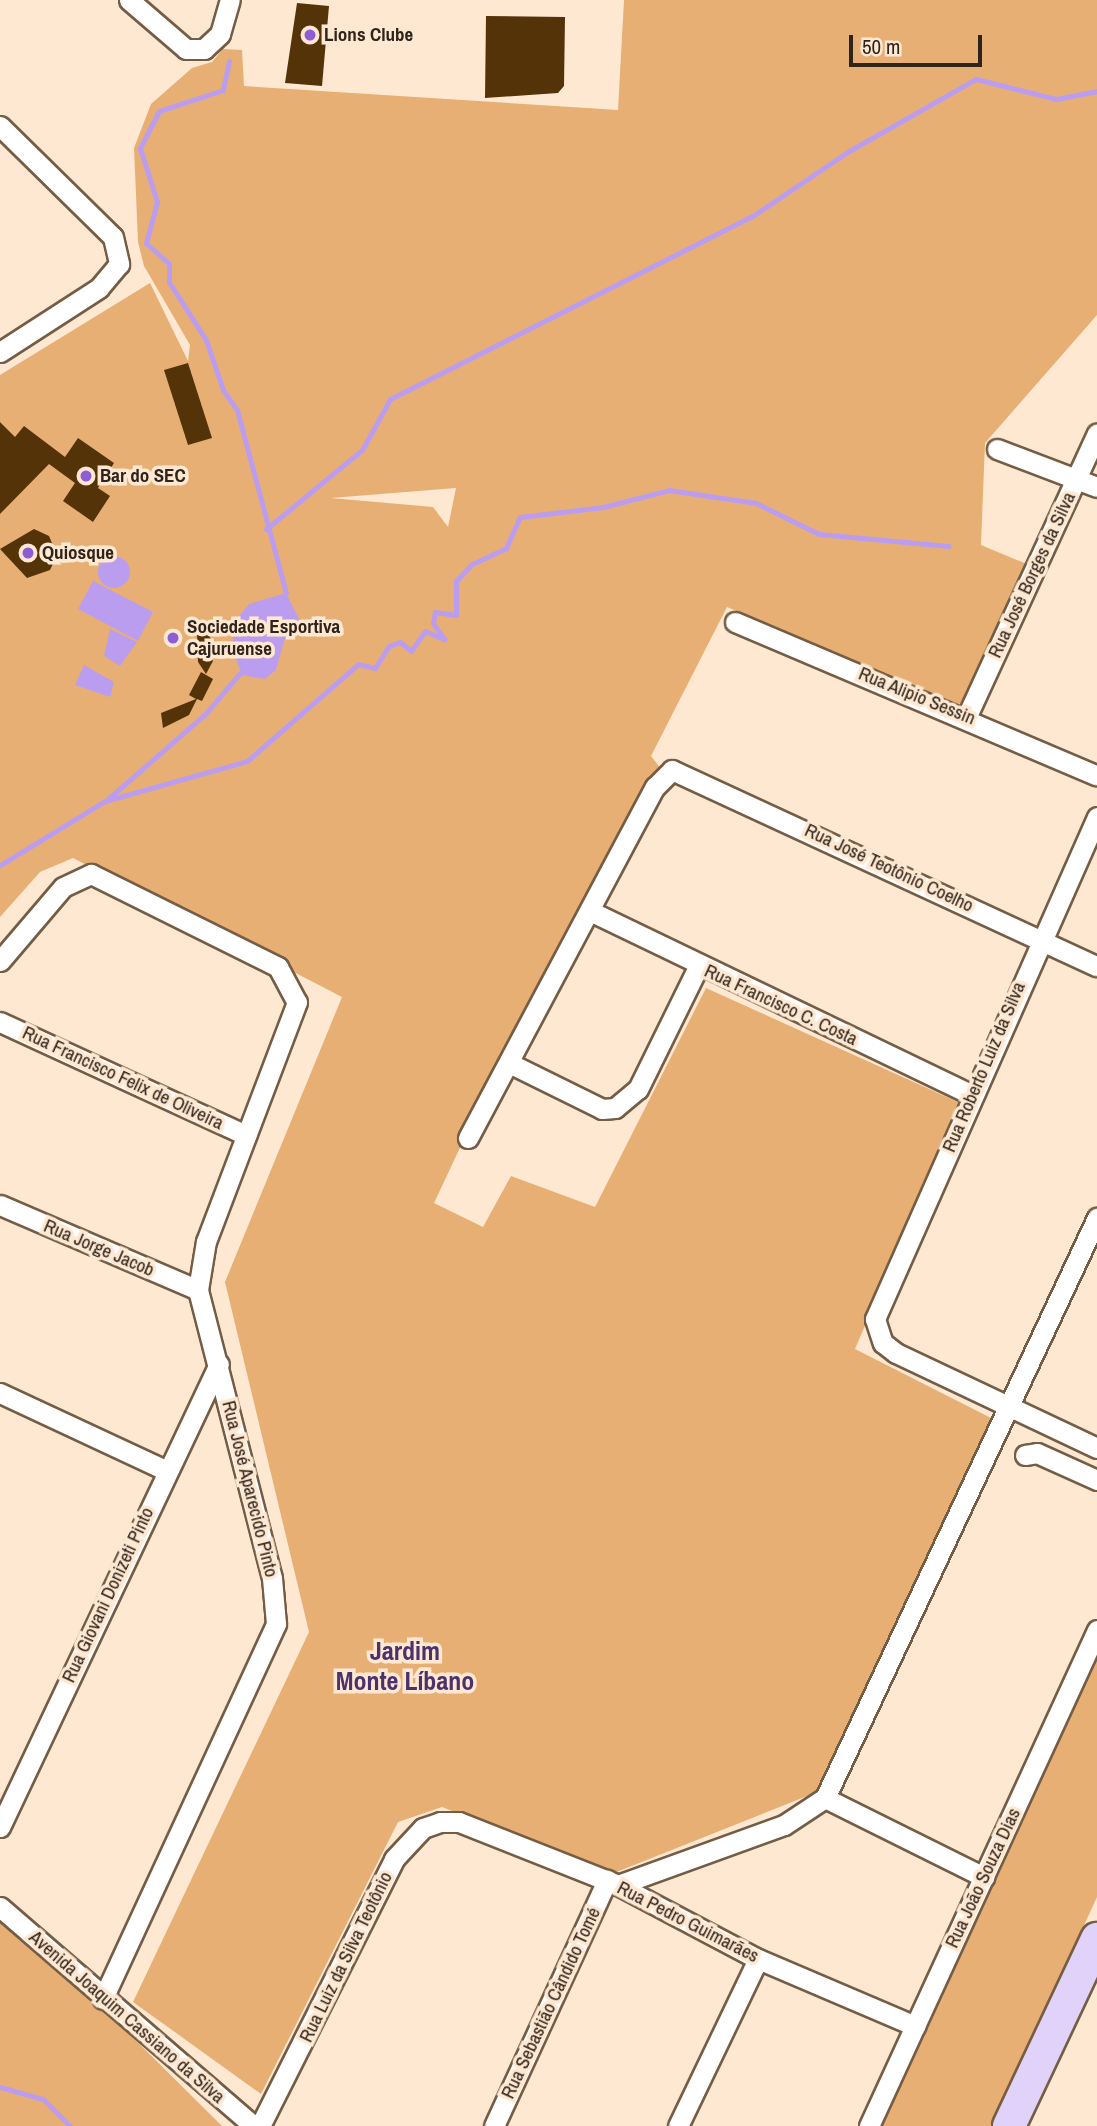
<!DOCTYPE html>
<html>
<head>
<meta charset="utf-8">
<style>
  body { margin:0 }
  #map { position:relative; width:1097px; height:2126px; overflow:hidden; background:#ffe8d2; font-family:"Archivo Narrow",sans-serif }
  div>[style] { position:absolute }
  .green>* { inset:0; background:#e8af74 }
  .water>* { inset:0; background:#ba9def }
  .round { border-radius:50% }
  .stream>* { height:5px; margin:-2.5px; padding:0 2.5px; transform-origin:2.5px; border-radius:2.5px; background:#ba9def }
  .building>* { inset:0; background:#543309 }
  .roads { filter:drop-shadow(2px 0 #755d45) drop-shadow(-2px 0 #755d45) drop-shadow(0 2px #755d45) drop-shadow(0 -2px #755d45) }
  .street>* { height:19px; margin:-9.5px; padding:0 9.5px; transform-origin:9.5px; border-radius:9.5px; background:#fff }
  .primary>* { height:32px; margin:-16px; padding:0 16px; transform-origin:16px; border-radius:16px; background:#e0d2f9 }
  .dots>* { width:19px; height:19px; translate:-50% -50%; box-sizing:border-box; border:4px solid #ffe8d2; border-radius:50% }
  span { translate:-50% -50%; white-space:nowrap; text-align:center; line-height:1.15; -webkit-text-stroke:7px #ffe8d2; paint-order:stroke }
  .poi-label { font-size:19px; color:#2e241a; font-weight:700 }
  .left { translate:0 -50%; text-align:left }
  .street-label { font-size:19px; color:#2e241a }
  .district-label { font-size:26px; color:#4a326d; font-weight:700 }
  .scale { position:absolute; left:849px; top:35px; width:133px; height:32px; box-sizing:border-box; border:4px solid #2e241a; border-top:0; padding-left:9px; font-size:21px; line-height:24px; white-space:nowrap; color:#2e241a; -webkit-text-stroke:5px #ffe8d2; paint-order:stroke }
</style>
</head>
<body>
<div id="map">
  <div class="green">
    <i style="clip-path:polygon(evenodd,624px 0,1097px 0,1097px 315px,985px 443px,981px 545px,1029px 565px,972px 695px,956px 706px,727px 607px,651px 756px,661px 769px,498px 1067px,434px 1203px,483px 1227px,511px 1176px,595px 1207px,706px 988px,960px 1103px,855px 1349px,995px 1420px,817px 1792px,614px 1873px,442px 1807px,398px 1822px,261px 2094px,133px 2002px,309px 1632px,225px 1282px,342px 997px,73px 858px,40px 872px,0 917px,0 375px,150px 283px,188px 361px,190px 345px,144px 266px,138px 242px,134px 148px,151px 104px,192px 68px,212px 62px,223px 49px,242px 50px,244px 86px,618px 110px,624px 0,456px 488px,448px 527px,433px 507px,331px 498px,456px 488px)"></i>
    <i style="clip-path:polygon(1097px 1657px,1097px 1897px,992px 2126px,874px 2126px)"></i>
    <i style="clip-path:polygon(0 1916px,103px 2008px,222px 2126px,0 2126px)"></i>
  </div>
  <div class="water">
    <i class="round" style="left:98px;top:556px;width:32px;height:32px"></i>
    <i style="clip-path:polygon(93px 581px,153px 612px,138px 641px,78px 609px)"></i>
    <i style="clip-path:polygon(286px 593px,300px 621px,284px 641px,276px 670px,265px 679px,242px 675px,231px 646px,240px 615px,249px 604px)"></i>
    <i style="clip-path:polygon(110px 629px,137px 642px,120px 666px,104px 656px)"></i>
    <i style="clip-path:polygon(84px 665px,114px 682px,110px 697px,75px 685px)"></i>
  </div>
  <div class="stream">
    <i style="left:229px;top:61px;width:30px;rotate:102deg"></i>
    <i style="left:223px;top:90px;width:67px;rotate:161.8deg"></i>
    <i style="left:159px;top:111px;width:42px;rotate:117.2deg"></i>
    <i style="left:140px;top:148px;width:57px;rotate:72.5deg"></i>
    <i style="left:157px;top:202px;width:42px;rotate:105deg"></i>
    <i style="left:146px;top:243px;width:31px;rotate:42deg"></i>
    <i style="left:169px;top:264px;width:18px;rotate:90deg"></i>
    <i style="left:169px;top:282px;width:69px;rotate:57.5deg"></i>
    <i style="left:206px;top:340px;width:53px;rotate:71.2deg"></i>
    <i style="left:223px;top:390px;width:24px;rotate:55deg"></i>
    <i style="left:237px;top:410px;width:189px;rotate:75deg"></i>
    <i style="left:266px;top:529px;width:124px;rotate:-39.5deg"></i>
    <i style="left:362px;top:450px;width:58px;rotate:-61.2deg"></i>
    <i style="left:390px;top:399px;width:404px;rotate:-26.8deg"></i>
    <i style="left:751px;top:217px;width:118px;rotate:-34deg"></i>
    <i style="left:849px;top:151px;width:146px;rotate:-29.6deg"></i>
    <i style="left:976px;top:79px;width:82px;rotate:14deg"></i>
    <i style="left:1056px;top:99px;width:42px;rotate:-11deg"></i>
    <i style="left:109px;top:798px;width:129px;rotate:-41.2deg"></i>
    <i style="left:206px;top:713px;width:52px;rotate:-49.6deg"></i>
    <i style="left:0;top:865px;width:123px;rotate:-31.4deg"></i>
    <i style="left:105px;top:801px;width:148px;rotate:-15.7deg"></i>
    <i style="left:247px;top:761px;width:147px;rotate:-41.1deg"></i>
    <i style="left:358px;top:664px;width:17px;rotate:13deg"></i>
    <i style="left:375px;top:668px;width:26px;rotate:-58deg"></i>
    <i style="left:389px;top:646px;width:12px;rotate:-20deg"></i>
    <i style="left:400px;top:642px;width:14px;rotate:39deg"></i>
    <i style="left:411px;top:651px;width:24px;rotate:-55deg"></i>
    <i style="left:425px;top:631px;width:21px;rotate:23deg"></i>
    <i style="left:444px;top:639px;width:19px;rotate:-125deg"></i>
    <i style="left:433px;top:623px;width:11px;rotate:-80deg"></i>
    <i style="left:435px;top:612px;width:21px;rotate:8deg"></i>
    <i style="left:456px;top:615px;width:34px;rotate:-90deg"></i>
    <i style="left:456px;top:581px;width:23px;rotate:-47deg"></i>
    <i style="left:472px;top:564px;width:38px;rotate:-25deg"></i>
    <i style="left:506px;top:548px;width:34px;rotate:-66deg"></i>
    <i style="left:520px;top:517px;width:84px;rotate:-6.9deg"></i>
    <i style="left:603px;top:507px;width:68px;rotate:-14.4deg"></i>
    <i style="left:669px;top:490px;width:88px;rotate:8.5deg"></i>
    <i style="left:756px;top:503px;width:70px;rotate:26.2deg"></i>
    <i style="left:819px;top:534px;width:130px;rotate:5.3deg"></i>
    <i style="left:0;top:2087px;width:45px;rotate:15.6deg"></i>
    <i style="left:43px;top:2099px;width:38px;rotate:45deg"></i>
  </div>
  <div class="building">
    <i style="clip-path:polygon(297px 3px,329px 6px,322px 86px,285px 83px)"></i>
    <i style="clip-path:polygon(486px 16px,565px 17px,564px 86px,558px 93px,485px 98px)"></i>
    <i style="clip-path:polygon(188px 363px,212px 438px,188px 445px,164px 370px)"></i>
    <i style="clip-path:polygon(0 422px,15px 437px,24px 426px,65px 457px,78px 438px,114px 463px,98px 488px,110px 496px,93px 522px,63px 501px,75px 483px,49px 464px,0 514px)"></i>
    <i style="clip-path:polygon(34px 529px,49px 536px,57px 555px,50px 570px,27px 578px,0 549px)"></i>
    <i style="clip-path:polygon(197px 631px,206px 631px,211px 639px,206px 649px,213px 661px,206px 674px,198px 662px)"></i>
    <i style="clip-path:polygon(201px 672px,213px 679px,202px 701px,197px 699px,189px 715px,163px 728px,161px 713px,196px 699px,189px 695px)"></i>
  </div>
  <div class="roads">
    <div class="street">
      <i style="left:129px;top:0;width:75px;rotate:40.7deg"></i>
      <i style="left:186px;top:49px;width:18px"></i>
      <i style="left:204px;top:49px;width:22px;rotate:-43deg"></i>
      <i style="left:220px;top:34px;width:35px;rotate:-74deg"></i>
      <i style="left:0;top:126px;width:158px;rotate:44.5deg"></i>
      <i style="left:113px;top:237px;width:28px;rotate:77deg"></i>
      <i style="left:119px;top:264px;width:31px;rotate:130deg"></i>
      <i style="left:99px;top:288px;width:118px;rotate:147.1deg"></i>
      <i style="left:997px;top:449px;width:107px;rotate:20.8deg"></i>
      <i style="left:735px;top:622px;width:393px;rotate:23deg"></i>
      <i style="left:967px;top:716px;width:311px;rotate:-65.3deg"></i>
      <i style="left:1097px;top:817px;width:549px;rotate:113.86deg"></i>
      <i style="left:875px;top:1319px;width:25px;rotate:72deg"></i>
      <i style="left:883px;top:1343px;width:16px;rotate:38deg"></i>
      <i style="left:896px;top:1353px;width:222px;rotate:25.3deg"></i>
      <i style="left:592px;top:912px;width:422px;rotate:25.7deg"></i>
      <i style="left:0;top:961px;width:97px;rotate:-49.6deg"></i>
      <i style="left:63px;top:887px;width:31px;rotate:-25deg"></i>
      <i style="left:91px;top:874px;width:209px;rotate:26.4deg"></i>
      <i style="left:278px;top:967px;width:40px;rotate:62deg"></i>
      <i style="left:297px;top:1002px;width:256px;rotate:110.8deg"></i>
      <i style="left:206px;top:1241px;width:50px;rotate:99.3deg"></i>
      <i style="left:198px;top:1290px;width:297px;rotate:75.6deg"></i>
      <i style="left:272px;top:1578px;width:46px;rotate:85deg"></i>
      <i style="left:276px;top:1624px;width:413px;rotate:114.8deg"></i>
      <i style="left:0;top:1022px;width:271px;rotate:24.7deg"></i>
      <i style="left:509px;top:1063px;width:104px;rotate:26.3deg"></i>
      <i style="left:602px;top:1109px;width:13px;rotate:-4deg"></i>
      <i style="left:615px;top:1108px;width:30px;rotate:-40deg"></i>
      <i style="left:638px;top:1089px;width:136px;rotate:-63.8deg"></i>
      <i style="left:468px;top:1138px;width:398px;rotate:-62deg"></i>
      <i style="left:655px;top:787px;width:24px;rotate:-45deg"></i>
      <i style="left:672px;top:770px;width:468px;rotate:24.8deg"></i>
      <i style="left:0;top:1205px;width:215px;rotate:23.2deg"></i>
      <i style="left:0;top:1393px;width:182px;rotate:25deg"></i>
      <i style="left:1025px;top:1455px;width:12px;rotate:-9deg"></i>
      <i style="left:1037px;top:1453px;width:66px;rotate:24.2deg"></i>
      <i style="left:825px;top:1798px;width:178px;rotate:26.4deg"></i>
      <i style="left:0;top:1827px;width:512px;rotate:-64.69deg"></i>
      <i style="left:618px;top:1885px;width:177px;rotate:-19.9deg"></i>
      <i style="left:784px;top:1825px;width:49px;rotate:-33.4deg"></i>
      <i style="left:825px;top:1798px;width:641px;rotate:-64.88deg"></i>
      <i style="left:0;top:1907px;width:335px;rotate:40.8deg"></i>
      <i style="left:260px;top:2126px;width:299px;rotate:-63.3deg"></i>
      <i style="left:394px;top:1859px;width:42px;rotate:-46.9deg"></i>
      <i style="left:423px;top:1828px;width:18px;rotate:-19deg"></i>
      <i style="left:440px;top:1822px;width:19px"></i>
      <i style="left:459px;top:1822px;width:171px;rotate:21.6deg"></i>
      <i style="left:618px;top:1885px;width:158px;rotate:27.9deg"></i>
      <i style="left:758px;top:1959px;width:171px;rotate:23.1deg"></i>
      <i style="left:494px;top:2126px;width:271px;rotate:-65.3deg"></i>
      <i style="left:678px;top:2126px;width:185px;rotate:-64.4deg"></i>
      <i style="left:869px;top:2126px;width:546px;rotate:-65.31deg"></i>
    </div>
    <div class="primary">
      <i style="left:1009px;top:2126px;width:207px;rotate:-64.8deg"></i>
    </div>
  </div>
  <div class="dots">
    <i style="left:310px;top:35px;background:#8e5cd5"></i>
    <i style="left:86px;top:476px;background:#8e5cd5"></i>
    <i style="left:28px;top:553px;background:#8e5cd5"></i>
    <i style="left:173px;top:638px;background:#8e5cd5"></i>
  </div>
  <div class="poi-label">
    <span class="left" style="left:324px;top:35px">Lions Clube</span>
    <span class="left" style="left:100px;top:476px">Bar do SEC</span>
    <span class="left" style="left:42px;top:553px">Quiosque</span>
    <span class="left" style="left:187px;top:638px">Sociedade Esportiva<br>Cajuruense</span>
  </div>
  <div class="street-label">
    <span style="left:1032px;top:575px;rotate:-65deg">Rua José Borges da Silva</span>
    <span style="left:917px;top:696px;rotate:22deg">Rua Alipio Sessin</span>
    <span style="left:889px;top:868px;rotate:25deg">Rua José Teotônio Coelho</span>
    <span style="left:781px;top:1005px;rotate:25deg">Rua Francisco C. Costa</span>
    <span style="left:984px;top:1067px;rotate:-67deg">Rua Roberto Luiz da Silva</span>
    <span style="left:123px;top:1078px;rotate:25deg">Rua Francisco Felix de Oliveira</span>
    <span style="left:99px;top:1248px;rotate:23deg">Rua Jorge Jacob</span>
    <span style="left:250px;top:1489px;rotate:76deg">Rua José Aparecido Pinto</span>
    <span style="left:108px;top:1595px;rotate:-65deg">Rua Giovani Donizeti Pinto</span>
    <span style="left:983px;top:1878px;rotate:-65deg">Rua João Souza Dias</span>
    <span style="left:688px;top:1922px;rotate:27deg">Rua Pedro Guimarães</span>
    <span style="left:346px;top:1957px;rotate:-64deg">Rua Luiz da Silva Teotônio</span>
    <span style="left:551px;top:2003px;rotate:-65deg">Rua Sebastião Cândido Tomé</span>
    <span style="left:127px;top:2017px;rotate:41deg">Avenida Joaquim Cassiano da Silva</span>
  </div>
  <div class="district-label">
    <span style="left:405px;top:1666px">Jardim<br>Monte Líbano</span>
  </div>
  <div class="scale">50 m</div>
</div>
</body>
</html>
